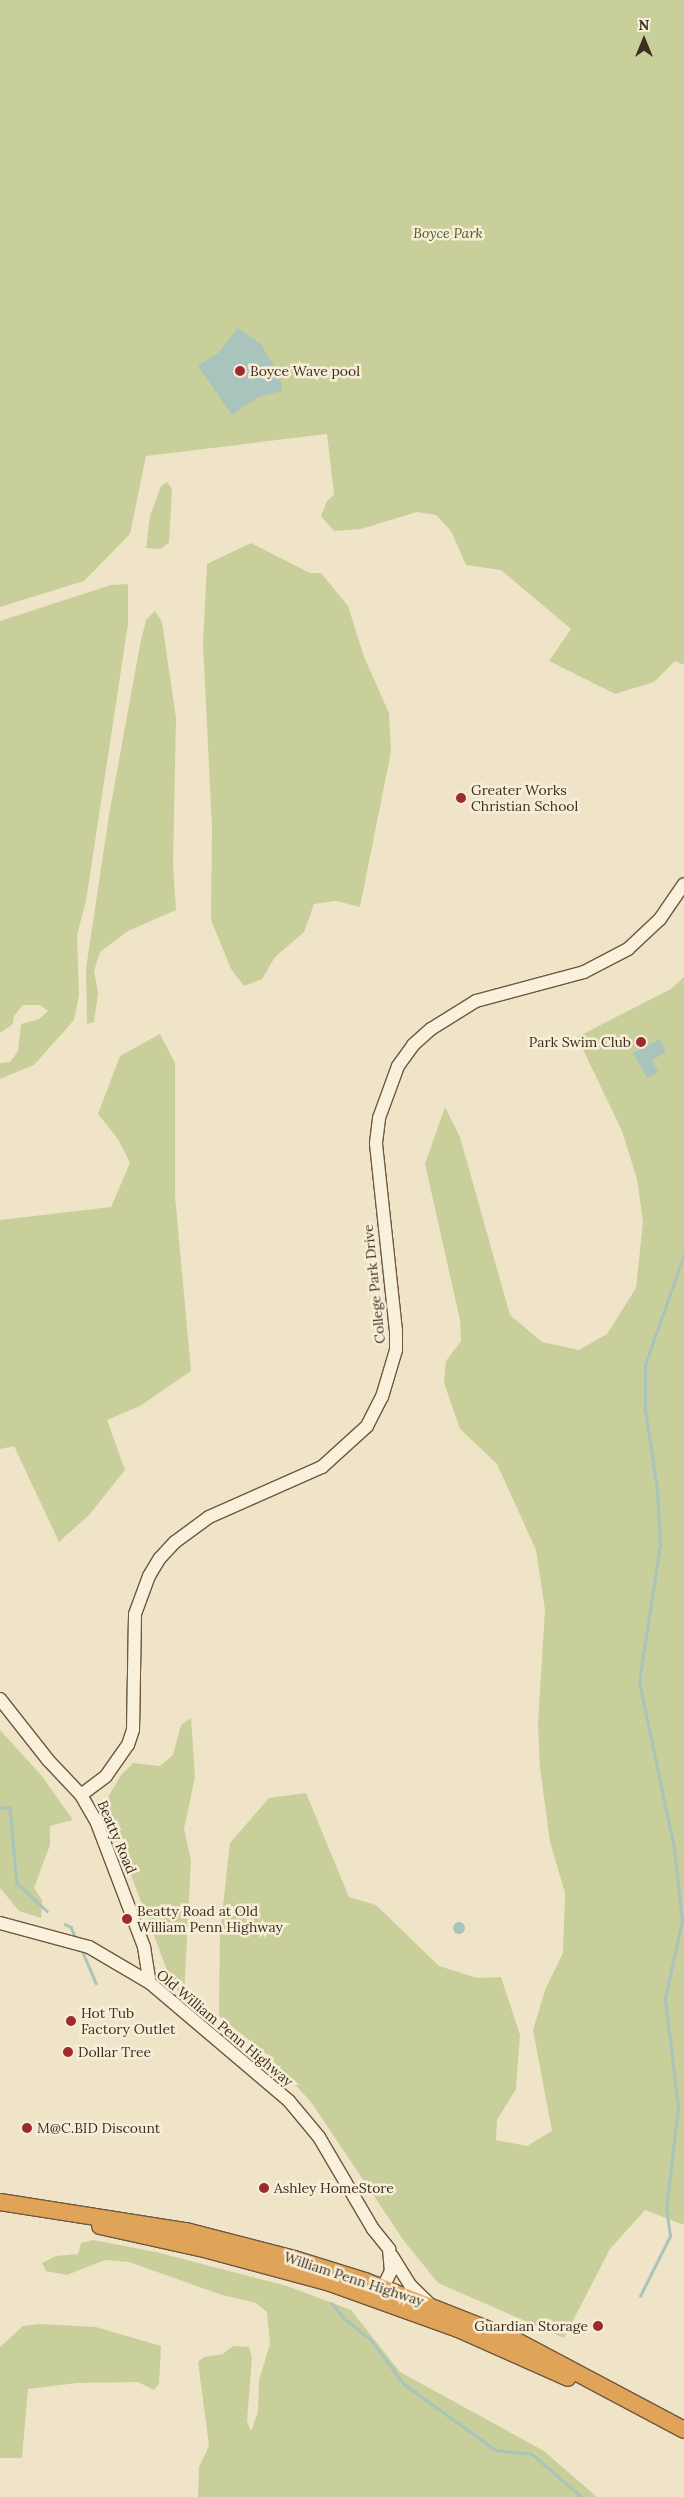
<!DOCTYPE html>
<html>
<head>
<meta charset="utf-8">
<style>
  body { margin:0 }
  #map { position:relative; width:684px; height:2497px; overflow:hidden; background:#f0e4c8; font-family:Lora,serif }
  div>[style] { position:absolute }
  .green>* { inset:0; background:#c9cf9b }
  .water>* { inset:0; background:#a9c4bc }
  .round { border-radius:50% }
  .stream>* { height:2.5px; margin:-1.25px; padding:0 1.25px; transform-origin:1.25px; border-radius:1.25px; background:#a9c4bc }
  .roads { filter:drop-shadow(1px 0 #6f573f) drop-shadow(-1px 0 #6f573f) drop-shadow(0 1px #6f573f) drop-shadow(0 -1px #6f573f) }
  .secondary>* { height:12px; margin:-6px; padding:0 6px; transform-origin:6px; border-radius:6px; background:#faf1dc }
  .highway>* { height:16px; margin:-8px; padding:0 8px; transform-origin:8px; border-radius:8px; background:#e0a458 }
  .dots>* { width:14px; height:14px; translate:-50% -50%; box-sizing:border-box; border:2px solid #f7eed8; border-radius:50% }
  span { translate:-50% -50%; white-space:nowrap; text-align:center; line-height:1.15; -webkit-text-stroke:5px #f7eed8; paint-order:stroke }
  .park-label { font-size:14px; color:#4d5a26; font-style:italic }
  .poi-label { font-size:14px; color:#3d2e20 }
  .left { translate:0 -50%; text-align:left }
  .right { translate:-100% -50%; text-align:right }
  .street-label { font-size:14px; color:#3d2e20 }
  .north { position:absolute; left:619px; top:15px; width:50px; height:50px; -webkit-text-stroke:4px #f7eed8; paint-order:stroke; rotate:0deg; font-size:14px; font-weight:700; line-height:20px; text-align:center; color:#3d2e20 }
  .north::after { content:''; display:block; margin:auto; width:18px; height:22px; background:#3d2e20; clip-path:polygon(50% 0,100% 100%,50% 72%,0 100%) }
</style>
</head>
<body>
<div id="map">
  <div class="green">
    <i style="clip-path:polygon(0 0,684px 0,684px 665px,675px 661px,654px 682px,615px 694px,549px 661px,571px 629px,501px 570px,466px 565px,451px 531px,436px 515px,417px 512px,361px 529px,334px 531px,321px 516px,327px 501px,334px 495px,327px 434px,146px 456px,130px 534px,84px 581px,0 607px)"></i>
    <i style="clip-path:polygon(167px 482px,172px 489px,169px 543px,160px 549px,146px 548px,150px 516px,161px 486px)"></i>
    <i style="clip-path:polygon(251px 543px,310px 573px,321px 573px,348px 606px,364px 657px,389px 713px,391px 752px,360px 907px,336px 901px,314px 904px,304px 932px,275px 957px,262px 979px,244px 986px,231px 969px,211px 920px,212px 828px,203px 643px,207px 564px)"></i>
    <i style="clip-path:polygon(128px 584px,128px 624px,86px 901px,77px 935px,79px 995px,74px 1020px,34px 1065px,0 1079px,0 1063px,10px 1062px,18px 1051px,21px 1024px,39px 1019px,48px 1011px,40px 1005px,23px 1005px,14px 1016px,13px 1024px,0 1033px,0 621px,111px 585px)"></i>
    <i style="clip-path:polygon(155px 611px,162px 622px,176px 718px,173px 866px,176px 910px,128px 931px,100px 952px,94px 971px,98px 993px,94px 1022px,87px 1024px,86px 969px,109px 815px,140px 645px,146px 620px)"></i>
    <i style="clip-path:polygon(684px 977px,684px 2225px,645px 2210px,610px 2249px,564px 2338px,438px 2283px,404px 2241px,311px 2102px,268px 2055px,219px 2016px,220px 1932px,230px 1843px,269px 1798px,306px 1793px,349px 1897px,376px 1905px,439px 1966px,477px 1978px,501px 1977px,520px 2035px,516px 2089px,497px 2120px,496px 2140px,527px 2146px,552px 2131px,533px 2030px,545px 1990px,563px 1953px,565px 1893px,550px 1842px,540px 1768px,538px 1723px,545px 1610px,536px 1550px,497px 1464px,460px 1429px,444px 1383px,446px 1361px,461px 1341px,460px 1320px,425px 1164px,445px 1107px,460px 1137px,510px 1315px,542px 1342px,579px 1350px,607px 1334px,636px 1288px,643px 1222px,637px 1179px,622px 1131px,577px 1037px,671px 989px)"></i>
    <i style="clip-path:polygon(160px 1034px,175px 1063px,175px 1196px,191px 1371px,140px 1406px,107px 1420px,125px 1470px,89px 1515px,59px 1542px,14px 1446px,0 1449px,0 1220px,111px 1207px,130px 1163px,118px 1139px,98px 1114px,120px 1056px)"></i>
    <i style="clip-path:polygon(191px 1718px,195px 1777px,184px 1829px,191px 1860px,184px 1997px,173px 1986px,104px 1804px,121px 1775px,133px 1763px,160px 1766px,173px 1755px,181px 1725px)"></i>
    <i style="clip-path:polygon(0 1730px,41px 1775px,73px 1820px,50px 1826px,50px 1845px,34px 1888px,42px 1900px,41px 1918px,19px 1911px,0 1888px)"></i>
    <i style="clip-path:polygon(93px 2240px,156px 2252px,287px 2286px,351px 2310px,400px 2372px,544px 2451px,597px 2497px,198px 2497px,199px 2467px,209px 2446px,198px 2362px,204px 2357px,223px 2354px,233px 2346px,249px 2347px,252px 2358px,247px 2421px,251px 2431px,258px 2412px,259px 2380px,270px 2344px,267px 2312px,256px 2303px,222px 2295px,129px 2262px,105px 2260px,67px 2275px,46px 2271px,42px 2263px,56px 2256px,78px 2254px,81px 2243px)"></i>
    <i style="clip-path:polygon(40px 2324px,96px 2327px,161px 2346px,159px 2384px,154px 2390px,138px 2382px,77px 2383px,28px 2389px,22px 2458px,0 2458px,0 2347px,23px 2326px)"></i>
  </div>
  <div class="water">
    <i style="clip-path:polygon(238px 328px,261px 344px,280px 376px,282px 391px,258px 397px,232px 415px,198px 366px,218px 353px)"></i>
    <i style="clip-path:polygon(660px 1039px,666px 1052px,652px 1060px,658px 1072px,647px 1078px,633px 1053px)"></i>
    <i class="round" style="left:453px;top:1922px;width:12px;height:12px"></i>
  </div>
  <div class="stream">
    <i style="left:0;top:1807px;width:10px;rotate:6deg"></i>
    <i style="left:10px;top:1808px;width:75px;rotate:84.7deg"></i>
    <i style="left:17px;top:1883px;width:41px;rotate:43deg"></i>
    <i style="left:65px;top:1924px;width:7px;rotate:27deg"></i>
    <i style="left:71px;top:1927px;width:12px;rotate:66deg"></i>
    <i style="left:82px;top:1950px;width:36px;rotate:67deg"></i>
    <i style="left:640px;top:2296px;width:67px;rotate:-63.4deg"></i>
    <i style="left:670px;top:2236px;width:27px;rotate:-98deg"></i>
    <i style="left:666px;top:2209px;width:103px;rotate:-83.3deg"></i>
    <i style="left:678px;top:2107px;width:109px;rotate:-96.9deg"></i>
    <i style="left:665px;top:1999px;width:80px;rotate:-77.7deg"></i>
    <i style="left:682px;top:1921px;width:73px;rotate:-96.3deg"></i>
    <i style="left:674px;top:1848px;width:170px;rotate:-101.9deg"></i>
    <i style="left:639px;top:1682px;width:139px;rotate:-81.3deg"></i>
    <i style="left:660px;top:1545px;width:55px;rotate:-93.1deg"></i>
    <i style="left:657px;top:1490px;width:81px;rotate:-98.5deg"></i>
    <i style="left:645px;top:1410px;width:45px;rotate:-90deg"></i>
    <i style="left:645px;top:1365px;width:118px;rotate:-70.6deg"></i>
    <i style="left:332px;top:2303px;width:19px;rotate:51deg"></i>
    <i style="left:344px;top:2318px;width:36px;rotate:39deg"></i>
    <i style="left:372px;top:2341px;width:54px;rotate:53.3deg"></i>
    <i style="left:404px;top:2384px;width:113px;rotate:35.7deg"></i>
    <i style="left:496px;top:2450px;width:36px;rotate:6deg"></i>
    <i style="left:532px;top:2454px;width:66px;rotate:40.7deg"></i>
  </div>
  <div class="roads">
    <div class="secondary">
      <i style="left:0;top:1699px;width:78px;rotate:51.8deg"></i>
      <i style="left:48px;top:1760px;width:48px;rotate:46.7deg"></i>
      <i style="left:81px;top:1795px;width:32px;rotate:60deg"></i>
      <i style="left:97px;top:1823px;width:133px;rotate:69.2deg"></i>
      <i style="left:144px;top:1947px;width:36px;rotate:81deg"></i>
      <i style="left:81px;top:1795px;width:31px;rotate:-37deg"></i>
      <i style="left:106px;top:1776px;width:38px;rotate:-55deg"></i>
      <i style="left:128px;top:1745px;width:16px;rotate:-72deg"></i>
      <i style="left:133px;top:1730px;width:116px;rotate:-89deg"></i>
      <i style="left:135px;top:1614px;width:40px;rotate:-69.8deg"></i>
      <i style="left:149px;top:1576px;width:21px;rotate:-59deg"></i>
      <i style="left:160px;top:1558px;width:22px;rotate:-47deg"></i>
      <i style="left:175px;top:1542px;width:42px;rotate:-36.3deg"></i>
      <i style="left:209px;top:1517px;width:124px;rotate:-23.9deg"></i>
      <i style="left:322px;top:1467px;width:61px;rotate:-42.3deg"></i>
      <i style="left:367px;top:1426px;width:33px;rotate:-63deg"></i>
      <i style="left:382px;top:1397px;width:49px;rotate:-73.4deg"></i>
      <i style="left:396px;top:1350px;width:19px;rotate:-90deg"></i>
      <i style="left:396px;top:1331px;width:189px;rotate:-96.1deg"></i>
      <i style="left:376px;top:1143px;width:25px;rotate:-83deg"></i>
      <i style="left:379px;top:1118px;width:55px;rotate:-69.9deg"></i>
      <i style="left:398px;top:1066px;width:26px;rotate:-54deg"></i>
      <i style="left:413px;top:1045px;width:24px;rotate:-42deg"></i>
      <i style="left:431px;top:1029px;width:53px;rotate:-31.9deg"></i>
      <i style="left:476px;top:1001px;width:112px;rotate:-15deg"></i>
      <i style="left:584px;top:972px;width:50px;rotate:-27.6deg"></i>
      <i style="left:628px;top:949px;width:44px;rotate:-43.2deg"></i>
      <i style="left:660px;top:919px;width:42px;rotate:-55.6deg"></i>
      <i style="left:0;top:1923px;width:92px;rotate:15.1deg"></i>
      <i style="left:89px;top:1947px;width:71px;rotate:30.5deg"></i>
      <i style="left:150px;top:1983px;width:182px;rotate:40.3deg"></i>
      <i style="left:289px;top:2101px;width:47px;rotate:50.2deg"></i>
      <i style="left:319px;top:2137px;width:107px;rotate:59.6deg"></i>
      <i style="left:373px;top:2229px;width:26px;rotate:51deg"></i>
      <i style="left:389px;top:2249px;width:22px;rotate:85deg"></i>
      <i style="left:391px;top:2271px;width:28px;rotate:116deg"></i>
      <i style="left:392px;top:2256px;width:34px;rotate:58deg"></i>
      <i style="left:410px;top:2285px;width:28px;rotate:44deg"></i>
    </div>
    <div class="highway">
      <i style="left:0;top:2202px;width:188px;rotate:8.9deg"></i>
      <i style="left:186px;top:2231px;width:112px;rotate:14.5deg"></i>
      <i style="left:294px;top:2259px;width:74px;rotate:17.2deg"></i>
      <i style="left:365px;top:2281px;width:161px;rotate:21.5deg"></i>
      <i style="left:515px;top:2340px;width:191px;rotate:28deg"></i>
      <i style="left:100px;top:2226px;width:111px;rotate:12.5deg"></i>
      <i style="left:208px;top:2250px;width:126px;rotate:15.1deg"></i>
      <i style="left:330px;top:2283px;width:136px;rotate:19.8deg"></i>
      <i style="left:458px;top:2329px;width:120px;rotate:24deg"></i>
    </div>
  </div>
  <div class="dots">
    <i style="left:240px;top:371px;background:#9e2a2b"></i>
    <i style="left:461px;top:798px;background:#9e2a2b"></i>
    <i style="left:641px;top:1042px;background:#9e2a2b"></i>
    <i style="left:127px;top:1919px;background:#9e2a2b"></i>
    <i style="left:71px;top:2021px;background:#9e2a2b"></i>
    <i style="left:68px;top:2052px;background:#9e2a2b"></i>
    <i style="left:27px;top:2128px;background:#9e2a2b"></i>
    <i style="left:264px;top:2188px;background:#9e2a2b"></i>
    <i style="left:598px;top:2326px;background:#9e2a2b"></i>
  </div>
  <div class="park-label">
    <span style="left:448px;top:233px">Boyce Park</span>
  </div>
  <div class="poi-label">
    <span class="left" style="left:250px;top:371px">Boyce Wave pool</span>
    <span class="left" style="left:471px;top:798px">Greater Works<br>Christian School</span>
    <span class="right" style="left:631px;top:1042px">Park Swim Club</span>
    <span class="left" style="left:137px;top:1919px">Beatty Road at Old<br>William Penn Highway</span>
    <span class="left" style="left:81px;top:2021px">Hot Tub<br>Factory Outlet</span>
    <span class="left" style="left:78px;top:2052px">Dollar Tree</span>
    <span class="left" style="left:37px;top:2128px">M@C.BID Discount</span>
    <span class="left" style="left:274px;top:2188px">Ashley HomeStore</span>
    <span class="right" style="left:588px;top:2326px">Guardian Storage</span>
  </div>
  <div class="street-label">
    <span style="left:374px;top:1284px;rotate:-96deg">College Park Drive</span>
    <span style="left:117px;top:1837px;rotate:67deg">Beatty Road</span>
    <span style="left:225px;top:2028px;rotate:40deg">Old William Penn Highway</span>
    <span style="left:354px;top:2279px;rotate:18deg">William Penn Highway</span>
  </div>
  <div class="north">N</div>
</div>
</body>
</html>
